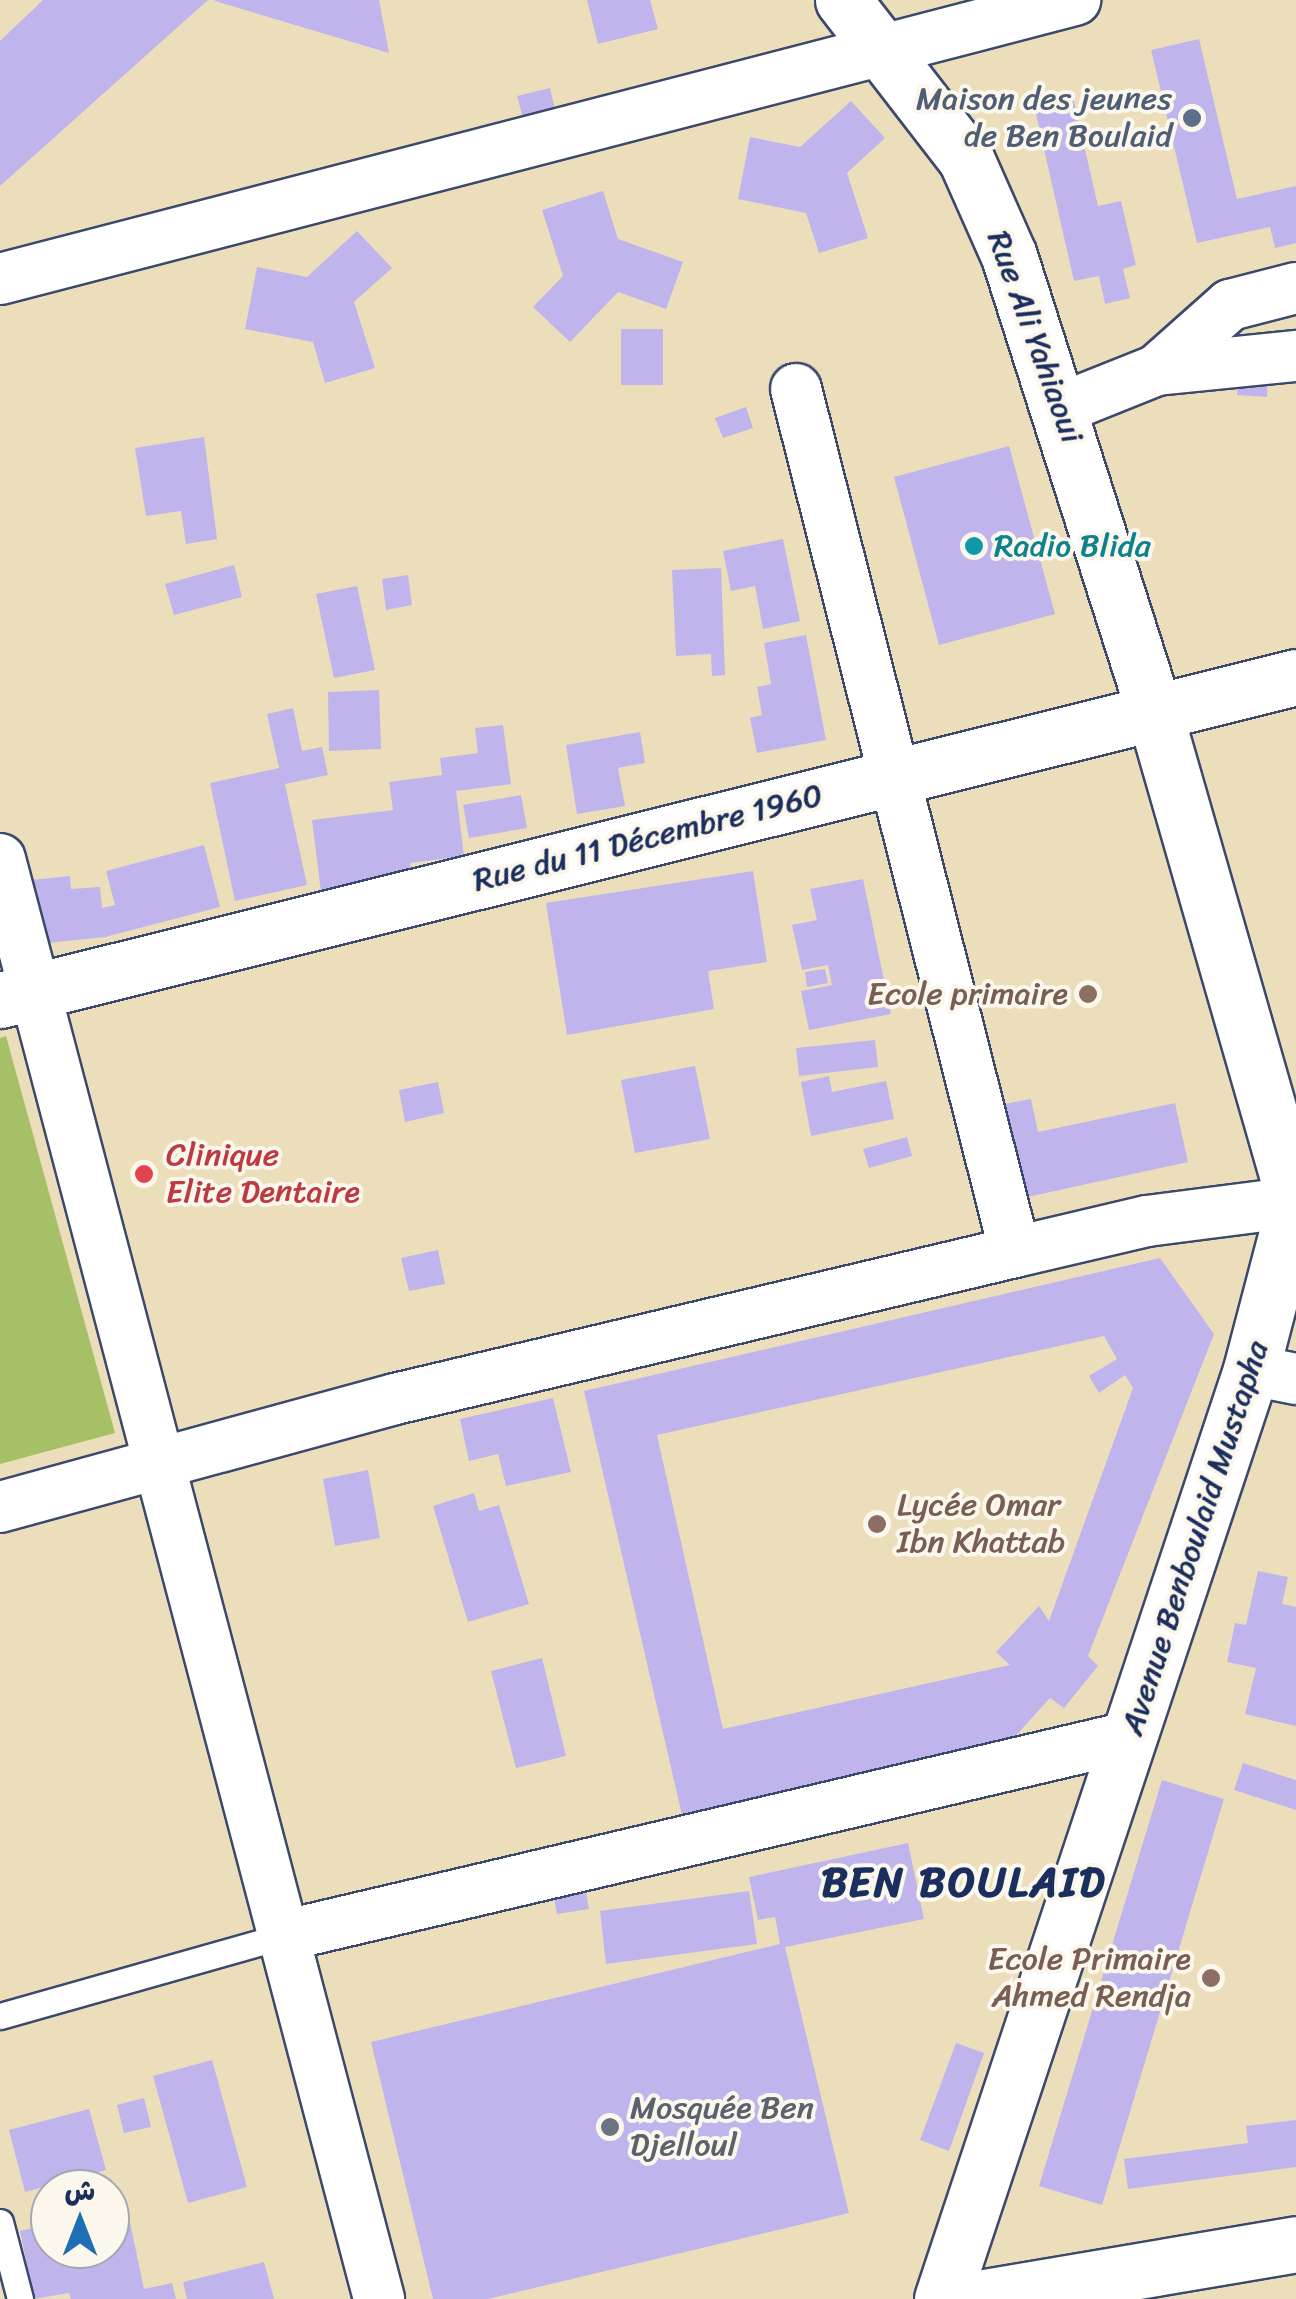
<!DOCTYPE html>
<html>
<head>
<meta charset="utf-8">
<style>
  body { margin:0 }
  #map { position:relative; width:1296px; height:2299px; overflow:hidden; background:#ecdebb; font-family:Sriracha,"Playpen Sans Arabic",sans-serif }
  div>[style] { position:absolute }
  .green>* { inset:0; background:#a5c066 }
  .building>* { inset:0; background:#bfb5ec }
  .roads { filter:drop-shadow(2px 0 #3a496c) drop-shadow(-2px 0 #3a496c) drop-shadow(0 2px #3a496c) drop-shadow(0 -2px #3a496c) }
  .service>* { height:25px; margin:-12.5px; padding:0 12.5px; transform-origin:12.5px; border-radius:12.5px; background:#fff }
  .minor>* { height:50px; margin:-25px; padding:0 25px; transform-origin:25px; border-radius:25px; background:#fff }
  .secondary>* { height:55px; margin:-27.5px; padding:0 27.5px; transform-origin:27.5px; border-radius:27.5px; background:#fff }
  .dots>* { width:28px; height:28px; translate:-50% -50%; box-sizing:border-box; border:5px solid #fbf7ec; border-radius:50% }
  span { translate:-50% -50%; white-space:nowrap; text-align:center; line-height:1.15; -webkit-text-stroke:8px #fbf7ec; paint-order:stroke }
  .service-label { font-size:32px; color:#4e5e75 }
  .right { translate:-100% -50%; text-align:right }
  .street-label { font-size:32px; color:#1b2f5e }
  .culture-label { font-size:32px; color:#0d838f }
  .left { translate:0 -50%; text-align:left }
  .education-label { font-size:32px; color:#785e54 }
  .health-label { font-size:32px; color:#be3a42 }
  .worship-label { font-size:32px; color:#5b616d }
  .district-label { font-size:42px; color:#1b2f5e; font-weight:700; letter-spacing:2.5px }
  .north { position:absolute; left:30px; top:2169px; width:100px; height:100px; box-sizing:border-box; background:#fbf7ec; border:2px solid #a1a7b3; border-radius:50%; rotate:0deg; font-size:28px; font-weight:700; line-height:40px; text-align:center; color:#1b2f5e }
  .north::after { content:''; display:block; margin:auto; width:35px; height:45px; background:#1f6fb2; clip-path:polygon(50% 0,100% 100%,50% 72%,0 100%) }
</style>
</head>
<body>
<div id="map">
  <div class="green">
    <i style="clip-path:polygon(6px 1036px,115px 1433px,0 1464px,0 1038px)"></i>
  </div>
  <div class="building">
    <i style="clip-path:polygon(43px 0,208px 0,0 186px,0 41px)"></i>
    <i style="clip-path:polygon(215px 0,379px 0,389px 53px,215px 1px)"></i>
    <i style="clip-path:polygon(587px 0,650px 0,658px 29px,598px 44px)"></i>
    <i style="clip-path:polygon(1199px 39px,1237px 199px,1296px 186px,1296px 243px,1275px 248px,1270px 227px,1197px 243px,1151px 50px)"></i>
    <i style="clip-path:polygon(550px 88px,555px 109px,523px 118px,517px 96px)"></i>
    <i style="clip-path:polygon(1072px 93px,1098px 206px,1121px 201px,1136px 265px,1123px 269px,1130px 298px,1105px 304px,1099px 276px,1074px 281px,1033px 101px)"></i>
    <i style="clip-path:polygon(851px 101px,885px 138px,847px 173px,868px 238px,819px 253px,806px 213px,738px 199px,750px 137px,800px 147px)"></i>
    <i style="clip-path:polygon(603px 191px,618px 239px,683px 262px,666px 309px,618px 292px,570px 342px,533px 307px,563px 276px,542px 210px)"></i>
    <i style="clip-path:polygon(357px 231px,392px 268px,354px 302px,375px 368px,325px 383px,313px 342px,245px 329px,257px 267px,307px 277px)"></i>
    <i style="clip-path:polygon(621px 329px,663px 329px,663px 385px,621px 385px)"></i>
    <i style="clip-path:polygon(1239px 372px,1268px 373px,1267px 397px,1237px 395px)"></i>
    <i style="clip-path:polygon(746px 407px,753px 428px,723px 438px,715px 418px)"></i>
    <i style="clip-path:polygon(204px 437px,217px 539px,186px 544px,181px 511px,146px 516px,135px 448px)"></i>
    <i style="clip-path:polygon(1009px 446px,1055px 614px,939px 645px,894px 477px)"></i>
    <i style="clip-path:polygon(783px 539px,800px 621px,763px 629px,755px 586px,731px 591px,723px 551px)"></i>
    <i style="clip-path:polygon(234px 565px,242px 597px,174px 615px,165px 584px)"></i>
    <i style="clip-path:polygon(721px 568px,725px 675px,712px 676px,711px 654px,676px 656px,672px 570px)"></i>
    <i style="clip-path:polygon(408px 575px,412px 605px,386px 610px,382px 579px)"></i>
    <i style="clip-path:polygon(357px 586px,375px 670px,334px 678px,316px 594px)"></i>
    <i style="clip-path:polygon(806px 635px,826px 740px,757px 753px,750px 718px,762px 715px,757px 687px,771px 684px,764px 643px)"></i>
    <i style="clip-path:polygon(379px 690px,381px 749px,329px 751px,328px 692px)"></i>
    <i style="clip-path:polygon(293px 708px,302px 751px,322px 747px,328px 775px,285px 784px,307px 885px,235px 901px,210px 783px,279px 768px,267px 714px)"></i>
    <i style="clip-path:polygon(503px 725px,511px 784px,456px 791px,464px 856px,410px 863px,413px 880px,321px 892px,312px 820px,393px 810px,389px 782px,442px 775px,440px 758px,478px 753px,475px 728px)"></i>
    <i style="clip-path:polygon(640px 732px,645px 763px,618px 768px,625px 806px,577px 814px,566px 745px)"></i>
    <i style="clip-path:polygon(521px 795px,527px 828px,469px 838px,463px 805px)"></i>
    <i style="clip-path:polygon(204px 845px,220px 907px,105px 937px,38px 944px,31px 880px,70px 876px,71px 889px,100px 887px,102px 908px,115px 905px,106px 871px)"></i>
    <i style="clip-path:polygon(753px 871px,767px 962px,708px 971px,714px 1009px,567px 1035px,546px 903px)"></i>
    <i style="clip-path:polygon(863px 879px,891px 1014px,809px 1030px,801px 991px,832px 985px,828px 965px,802px 970px,792px 925px,817px 920px,810px 889px)"></i>
    <i style="clip-path:polygon(825px 969px,828px 983px,807px 987px,805px 972px)"></i>
    <i style="clip-path:polygon(875px 1040px,878px 1067px,799px 1076px,796px 1048px)"></i>
    <i style="clip-path:polygon(695px 1066px,710px 1139px,635px 1153px,621px 1080px)"></i>
    <i style="clip-path:polygon(829px 1076px,832px 1092px,886px 1081px,894px 1119px,811px 1136px,801px 1082px)"></i>
    <i style="clip-path:polygon(438px 1082px,444px 1113px,405px 1122px,399px 1090px)"></i>
    <i style="clip-path:polygon(1031px 1099px,1038px 1132px,1175px 1103px,1188px 1162px,1014px 1200px,994px 1106px)"></i>
    <i style="clip-path:polygon(907px 1137px,912px 1156px,869px 1168px,863px 1149px)"></i>
    <i style="clip-path:polygon(438px 1250px,445px 1284px,409px 1291px,401px 1258px)"></i>
    <i style="clip-path:polygon(evenodd,1160px 1258px,1214px 1334px,1088px 1656px,1098px 1666px,1064px 1708px,1050px 1698px,1010px 1742px,682px 1815px,584px 1391px,1160px 1258px,1104px 1336px,1117px 1359px,1089px 1376px,1099px 1393px,1125px 1375px,1133px 1388px,1049px 1621px,1039px 1606px,996px 1652px,1010px 1665px,723px 1729px,657px 1435px,1104px 1336px)"></i>
    <i style="clip-path:polygon(553px 1398px,571px 1472px,506px 1486px,498px 1454px,469px 1461px,460px 1419px)"></i>
    <i style="clip-path:polygon(368px 1470px,380px 1538px,335px 1546px,323px 1479px)"></i>
    <i style="clip-path:polygon(474px 1493px,479px 1511px,499px 1505px,529px 1604px,468px 1622px,433px 1506px)"></i>
    <i style="clip-path:polygon(1258px 1571px,1288px 1577px,1282px 1604px,1296px 1607px,1296px 1726px,1245px 1714px,1256px 1668px,1227px 1662px,1235px 1623px,1246px 1625px)"></i>
    <i style="clip-path:polygon(542px 1658px,566px 1756px,516px 1768px,491px 1671px)"></i>
    <i style="clip-path:polygon(1243px 1763px,1296px 1780px,1296px 1810px,1234px 1790px)"></i>
    <i style="clip-path:polygon(1162px 1780px,1224px 1799px,1102px 2205px,1039px 2186px)"></i>
    <i style="clip-path:polygon(908px 1843px,924px 1919px,785px 1947px,849px 2213px,488px 2299px,433px 2299px,371px 2042px,780px 1944px,775px 1917px,758px 1920px,749px 1877px)"></i>
    <i style="clip-path:polygon(749px 1891px,757px 1944px,606px 1964px,600px 1911px)"></i>
    <i style="clip-path:polygon(586px 1893px,589px 1909px,557px 1914px,554px 1898px)"></i>
    <i style="clip-path:polygon(956px 2043px,984px 2053px,949px 2151px,920px 2140px)"></i>
    <i style="clip-path:polygon(212px 2060px,247px 2187px,188px 2203px,153px 2076px)"></i>
    <i style="clip-path:polygon(144px 2098px,151px 2127px,124px 2133px,117px 2105px)"></i>
    <i style="clip-path:polygon(89px 2109px,106px 2170px,25px 2192px,9px 2130px)"></i>
    <i style="clip-path:polygon(1296px 2120px,1296px 2167px,1128px 2189px,1124px 2159px,1248px 2143px,1246px 2126px)"></i>
    <i style="clip-path:polygon(127px 2208px,144px 2289px,172px 2283px,176px 2299px,71px 2299px,69px 2293px,34px 2299px,20px 2231px,50px 2224px,50px 2249px,110px 2249px,110px 2212px)"></i>
    <i style="clip-path:polygon(264px 2262px,274px 2299px,187px 2299px,183px 2282px)"></i>
  </div>
  <div class="roads">
    <div class="service">
      <i style="left:0;top:2016px;width:298px;rotate:-15.8deg"></i>
      <i style="left:0;top:2222px;width:80px;rotate:75.4deg"></i>
    </div>
    <div class="minor">
      <i style="left:0;top:279px;width:1111px;rotate:-14.55deg"></i>
      <i style="left:1157px;top:370px;width:98px;rotate:-41.7deg"></i>
      <i style="left:1230px;top:305px;width:68px;rotate:-14.4deg"></i>
      <i style="left:796px;top:389px;width:890px;rotate:75.76deg"></i>
      <i style="left:1062px;top:408px;width:102px;rotate:-21.8deg"></i>
      <i style="left:1157px;top:370px;width:140px;rotate:-5.8deg"></i>
      <i style="left:0;top:859px;width:1489px;rotate:75.25deg"></i>
      <i style="left:1251px;top:1370px;width:46px;rotate:11.3deg"></i>
      <i style="left:0;top:1507px;width:409px;rotate:-15.3deg"></i>
      <i style="left:395px;top:1399px;width:637px;rotate:-13.34deg"></i>
      <i style="left:1015px;top:1252px;width:136px;rotate:-13.2deg"></i>
      <i style="left:1147px;top:1221px;width:149px;rotate:-7.3deg"></i>
      <i style="left:287px;top:1935px;width:868px;rotate:-13.25deg"></i>
    </div>
    <div class="secondary">
      <i style="left:843px;top:0;width:201px;rotate:52.3deg"></i>
      <i style="left:966px;top:159px;width:106px;rotate:66.1deg"></i>
      <i style="left:1009px;top:256px;width:478px;rotate:72.3deg"></i>
      <i style="left:1154px;top:711px;width:511px;rotate:73.98deg"></i>
      <i style="left:1295px;top:1202px;width:174px;rotate:104.7deg"></i>
      <i style="left:1251px;top:1370px;width:979px;rotate:108.4deg"></i>
      <i style="left:0;top:1000px;width:1336px;rotate:-13.99deg"></i>
      <i style="left:972px;top:2299px;width:329px;rotate:-9.6deg"></i>
    </div>
  </div>
  <div class="dots">
    <i style="left:1192px;top:118px;background:#5c6f8a"></i>
    <i style="left:974px;top:546px;background:#0f9aa8"></i>
    <i style="left:1088px;top:994px;background:#8d6e63"></i>
    <i style="left:144px;top:1174px;background:#e0444e"></i>
    <i style="left:877px;top:1524px;background:#8d6e63"></i>
    <i style="left:1211px;top:1978px;background:#8d6e63"></i>
    <i style="left:610px;top:2127px;background:#6b7280"></i>
  </div>
  <div class="service-label">
    <span class="right" style="left:1172px;top:118px">Maison des jeunes<br>de Ben Boulaid</span>
  </div>
  <div class="street-label">
    <span style="left:1035px;top:337px;rotate:70deg">Rue Ali Yahiaoui</span>
    <span style="left:648px;top:838px;rotate:-14deg">Rue du 11 Décembre 1960</span>
    <span style="left:1195px;top:1538px;rotate:-72deg">Avenue Benboulaid Mustapha</span>
  </div>
  <div class="culture-label">
    <span class="left" style="left:994px;top:546px">Radio Blida</span>
  </div>
  <div class="education-label">
    <span class="right" style="left:1068px;top:994px">Ecole primaire</span>
    <span class="left" style="left:897px;top:1524px">Lycée Omar<br>Ibn Khattab</span>
    <span class="right" style="left:1191px;top:1978px">Ecole Primaire<br>Ahmed Rendja</span>
  </div>
  <div class="health-label">
    <span class="left" style="left:166px;top:1174px">Clinique<br>Elite Dentaire</span>
  </div>
  <div class="worship-label">
    <span class="left" style="left:630px;top:2127px">Mosquée Ben<br>Djelloul</span>
  </div>
  <div class="district-label">
    <span style="left:964px;top:1882px">BEN BOULAID</span>
  </div>
  <div class="north">ش</div>
</div>
</body>
</html>
